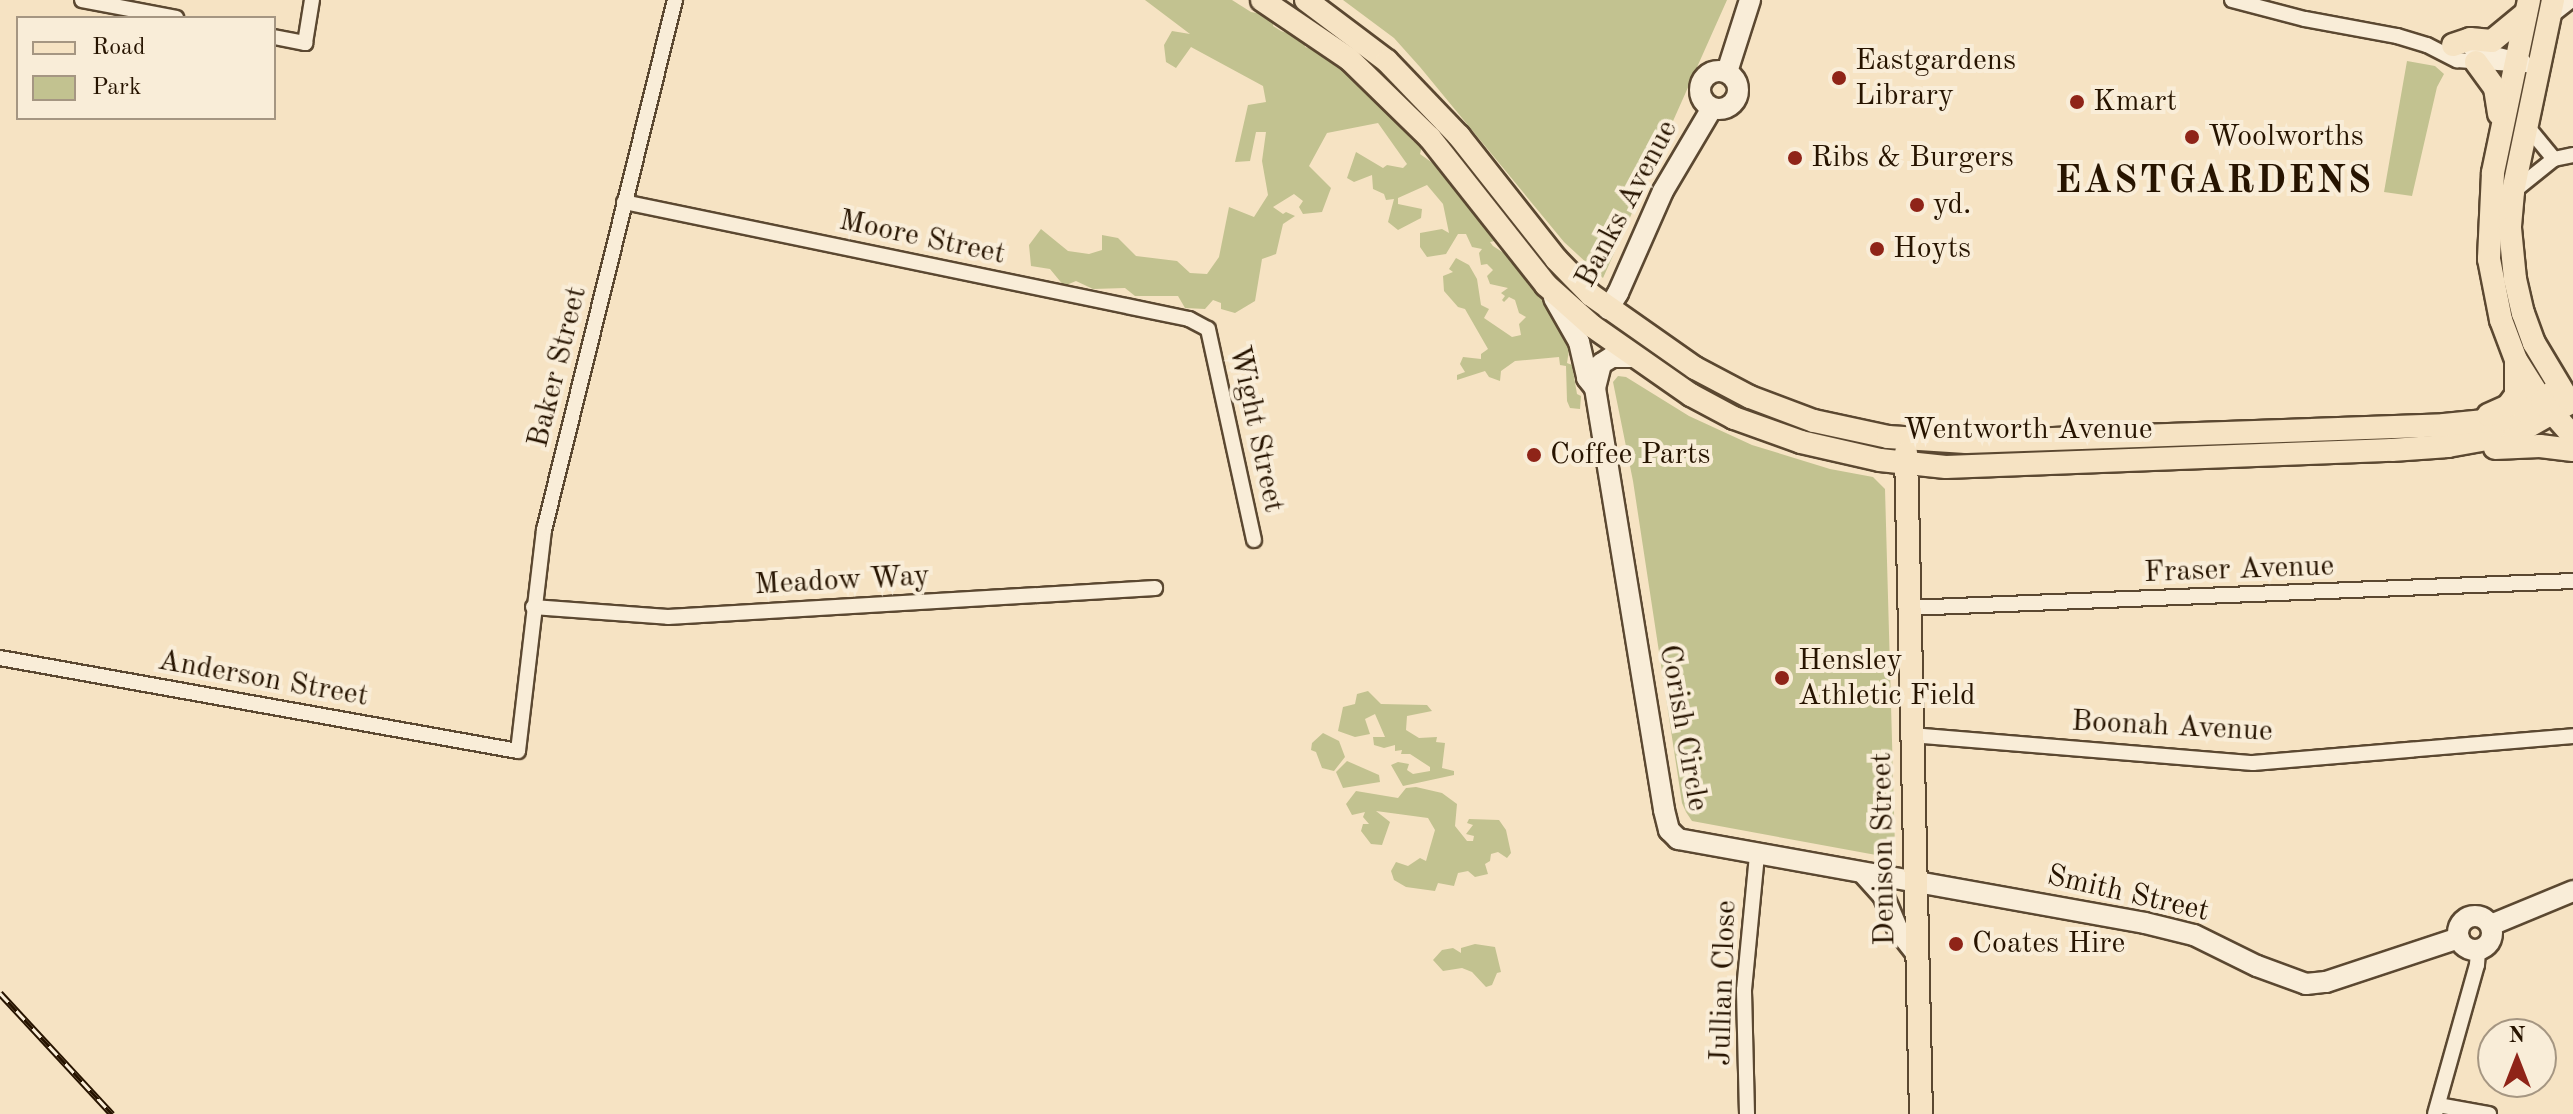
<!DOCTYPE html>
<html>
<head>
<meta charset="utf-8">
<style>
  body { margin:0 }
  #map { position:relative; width:2573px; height:1114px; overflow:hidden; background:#f6e3c3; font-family:"Old Standard TT",serif }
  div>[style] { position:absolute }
  .green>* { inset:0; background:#c2c290 }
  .roads { filter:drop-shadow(2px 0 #5b4831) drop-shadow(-2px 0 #5b4831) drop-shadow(0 2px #5b4831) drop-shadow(0 -2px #5b4831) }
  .street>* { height:14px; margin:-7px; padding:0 7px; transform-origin:7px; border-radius:7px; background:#f9edd8 }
  .secondary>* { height:20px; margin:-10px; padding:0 10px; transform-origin:10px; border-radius:10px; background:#f9edd8 }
  .secondary>.ring { margin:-10px; padding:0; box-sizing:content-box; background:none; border:20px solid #f9edd8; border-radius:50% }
  .primary>* { height:22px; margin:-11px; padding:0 11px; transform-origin:11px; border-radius:11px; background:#f6e3c3 }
  .rail>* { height:7px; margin-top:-3.5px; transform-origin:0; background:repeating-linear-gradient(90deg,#f9edd8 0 12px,#271400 0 24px); box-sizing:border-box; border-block:2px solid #271400 }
  .dots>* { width:22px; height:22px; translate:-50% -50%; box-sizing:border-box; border:4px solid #f9edd8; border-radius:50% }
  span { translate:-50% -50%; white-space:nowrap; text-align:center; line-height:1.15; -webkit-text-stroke:8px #f9edd8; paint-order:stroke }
  .poi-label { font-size:30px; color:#271400 }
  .left { translate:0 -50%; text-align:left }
  .street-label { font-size:30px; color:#271400 }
  .district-label { font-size:38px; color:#271400; font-weight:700; letter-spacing:2px }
  .legend { position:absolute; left:16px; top:16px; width:260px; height:104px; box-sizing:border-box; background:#f9edd8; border:2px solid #a59682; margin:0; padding:10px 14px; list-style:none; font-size:24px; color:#271400 }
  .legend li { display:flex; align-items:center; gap:16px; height:40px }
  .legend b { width:40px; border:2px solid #a59682 }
  .north { position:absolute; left:2477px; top:1018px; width:80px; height:80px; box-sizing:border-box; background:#f9edd8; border:2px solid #a59682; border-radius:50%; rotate:0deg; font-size:22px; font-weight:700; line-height:32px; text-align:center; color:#271400 }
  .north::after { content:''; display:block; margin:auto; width:28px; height:36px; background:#8f2418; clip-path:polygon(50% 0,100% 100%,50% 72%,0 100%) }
</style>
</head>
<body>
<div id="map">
  <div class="green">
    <i style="clip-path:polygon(1145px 0,1232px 0,1251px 12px,1274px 16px,1273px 26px,1281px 31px,1304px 39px,1305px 47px,1316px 50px,1331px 61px,1336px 58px,1353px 79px,1359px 80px,1413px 141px,1422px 146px,1420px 154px,1434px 164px,1465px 201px,1473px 201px,1472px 209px,1495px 241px,1490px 242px,1493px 246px,1510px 257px,1530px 287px,1540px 288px,1539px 293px,1542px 292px,1548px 310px,1561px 326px,1570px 344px,1567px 363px,1572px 365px,1577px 394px,1581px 396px,1580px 409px,1570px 408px,1567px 401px,1566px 366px,1560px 365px,1559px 357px,1515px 361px,1501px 371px,1500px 381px,1489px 377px,1485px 371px,1457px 380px,1457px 375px,1465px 372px,1460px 364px,1463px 357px,1481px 359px,1481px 354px,1488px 349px,1465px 309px,1458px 307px,1444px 291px,1443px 276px,1453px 272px,1449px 269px,1456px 258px,1469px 265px,1477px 279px,1481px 305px,1489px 309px,1484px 318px,1512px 337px,1521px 335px,1519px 324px,1526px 317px,1519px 313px,1515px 300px,1509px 297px,1504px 302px,1502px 300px,1505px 296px,1501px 293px,1508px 288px,1490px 284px,1487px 276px,1493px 270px,1487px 264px,1481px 265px,1479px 253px,1482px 249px,1472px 247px,1466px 234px,1458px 234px,1446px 254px,1427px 257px,1420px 247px,1420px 233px,1442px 229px,1449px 233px,1443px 204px,1427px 185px,1398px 198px,1398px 204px,1422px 209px,1421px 218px,1398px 230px,1388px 222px,1394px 199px,1386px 200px,1384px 194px,1373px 189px,1372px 175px,1354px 182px,1347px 178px,1356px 152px,1383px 168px,1387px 165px,1403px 168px,1407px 164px,1378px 123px,1327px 133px,1309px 166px,1331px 188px,1322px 212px,1303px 214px,1299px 207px,1303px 201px,1294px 194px,1273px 207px,1283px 214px,1286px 212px,1295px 216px,1283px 224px,1276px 254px,1262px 259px,1255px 301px,1235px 313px,1221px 309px,1221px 303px,1213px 300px,1205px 309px,1185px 308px,1178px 296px,1135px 296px,1125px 288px,1093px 289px,1076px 281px,1064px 286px,1050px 269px,1031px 266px,1029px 245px,1041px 229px,1068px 251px,1089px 254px,1102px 250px,1102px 235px,1118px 238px,1136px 256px,1177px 261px,1190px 273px,1207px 274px,1219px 257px,1229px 207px,1254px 217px,1268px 195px,1262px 161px,1266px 132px,1256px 132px,1250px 161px,1235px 162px,1248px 105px,1266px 102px,1263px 86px,1191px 47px,1176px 68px,1166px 62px,1164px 45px,1172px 31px,1190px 34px)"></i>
    <i style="clip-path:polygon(1343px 0,1727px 0,1603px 278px,1564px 242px,1420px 67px,1394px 38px)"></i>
    <i style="clip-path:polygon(2407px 61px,2435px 66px,2444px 74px,2437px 87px,2412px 196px,2384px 192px)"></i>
    <i style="clip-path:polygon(1618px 376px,1626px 377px,1689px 416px,1752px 445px,1830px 469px,1873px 477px,1885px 489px,1895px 848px,1887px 857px,1692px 821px,1686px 812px,1682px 803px,1633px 481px,1613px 382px)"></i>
    <i style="clip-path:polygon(1368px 691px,1381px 704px,1427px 705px,1432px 711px,1407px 716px,1406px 730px,1419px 738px,1437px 737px,1436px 742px,1445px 743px,1442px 768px,1454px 771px,1454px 775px,1403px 786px,1391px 765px,1398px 762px,1409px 764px,1407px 770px,1413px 774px,1430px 771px,1430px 767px,1410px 754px,1401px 754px,1402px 750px,1395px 751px,1395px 745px,1384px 748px,1374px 745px,1373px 737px,1385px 737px,1375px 714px,1365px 719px,1370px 734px,1355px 737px,1338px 731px,1343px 707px,1355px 704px,1357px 694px)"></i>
    <i style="clip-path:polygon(1323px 733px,1339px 741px,1345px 757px,1334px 771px,1322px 768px,1316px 752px,1311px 750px,1312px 743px)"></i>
    <i style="clip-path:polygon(1347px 761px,1379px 775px,1380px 782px,1343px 788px,1336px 772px)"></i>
    <i style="clip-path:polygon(1416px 787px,1442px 793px,1457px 804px,1455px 826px,1467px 841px,1473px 841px,1474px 836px,1466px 834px,1473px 825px,1467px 823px,1469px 819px,1499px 820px,1506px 830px,1511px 853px,1507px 858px,1498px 852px,1491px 854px,1490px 861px,1485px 864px,1488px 874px,1475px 877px,1468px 871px,1458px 873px,1454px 886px,1438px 883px,1435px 891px,1406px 887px,1394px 880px,1391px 871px,1396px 862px,1408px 866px,1420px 858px,1426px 861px,1435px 830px,1428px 818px,1376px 811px,1390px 822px,1382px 845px,1371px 844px,1361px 831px,1363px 824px,1369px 824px,1363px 817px,1365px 812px,1352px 815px,1346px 804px,1356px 791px,1398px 798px,1406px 788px)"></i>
    <i style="clip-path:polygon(1475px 944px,1495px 947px,1501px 972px,1497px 973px,1492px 985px,1486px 987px,1472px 972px,1462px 968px,1443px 971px,1433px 960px,1442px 950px,1453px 948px,1461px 953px,1461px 948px)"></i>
  </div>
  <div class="roads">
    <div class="street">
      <i style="left:82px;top:0;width:96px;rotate:10.8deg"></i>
      <i style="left:2232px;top:0;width:75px;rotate:14.6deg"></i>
      <i style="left:2305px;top:19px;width:94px;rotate:10.5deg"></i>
      <i style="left:2397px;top:36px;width:31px;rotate:17deg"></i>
      <i style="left:2427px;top:45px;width:34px;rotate:27deg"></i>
      <i style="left:2457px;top:60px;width:82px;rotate:4.2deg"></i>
      <i style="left:2550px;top:17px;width:28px;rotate:-38deg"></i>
      <i style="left:274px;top:37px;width:32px;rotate:11deg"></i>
      <i style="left:305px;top:43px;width:44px;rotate:-80.8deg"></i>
      <i style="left:2470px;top:48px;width:55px;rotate:13.8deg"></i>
      <i style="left:2554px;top:159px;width:19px;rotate:-12deg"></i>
      <i style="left:2514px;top:191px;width:51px;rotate:-38.7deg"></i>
      <i style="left:2554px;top:159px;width:44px;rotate:-129.5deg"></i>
      <i style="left:624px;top:202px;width:577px;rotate:11.7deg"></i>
      <i style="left:1189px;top:319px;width:21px;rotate:28deg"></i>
      <i style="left:1208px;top:329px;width:216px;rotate:77.7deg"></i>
      <i style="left:533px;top:607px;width:135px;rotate:4.2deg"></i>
      <i style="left:668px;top:617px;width:488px;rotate:-3.4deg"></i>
      <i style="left:1907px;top:608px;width:667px;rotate:-2.32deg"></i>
      <i style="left:0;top:658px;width:526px;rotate:10.18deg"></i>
      <i style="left:518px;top:751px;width:223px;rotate:-83.3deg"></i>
      <i style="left:544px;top:530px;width:546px;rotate:-76.12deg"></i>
      <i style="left:1911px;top:735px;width:343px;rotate:4.7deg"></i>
      <i style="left:2253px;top:763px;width:321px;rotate:-4.8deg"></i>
      <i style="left:2438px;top:1105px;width:52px;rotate:10deg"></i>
      <i style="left:1747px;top:1114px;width:124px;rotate:-91.4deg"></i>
      <i style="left:1744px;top:990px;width:136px;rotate:-84.5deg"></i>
      <i style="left:2435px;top:1114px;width:155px;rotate:-74.3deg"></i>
      <i style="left:2477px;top:965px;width:14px;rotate:-86deg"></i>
    </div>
    <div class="secondary">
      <i class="ring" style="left:1700px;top:71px;width:18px;height:18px"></i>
      <i style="left:1727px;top:72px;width:76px;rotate:-72.3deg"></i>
      <i style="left:1554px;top:298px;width:51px;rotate:60.4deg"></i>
      <i style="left:1579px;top:342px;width:37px;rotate:77deg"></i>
      <i style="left:1587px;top:378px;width:13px;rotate:51deg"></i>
      <i style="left:1608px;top:309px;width:19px;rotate:-58deg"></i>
      <i style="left:1618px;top:293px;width:111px;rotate:-66.2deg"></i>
      <i style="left:1663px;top:191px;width:96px;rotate:-59.4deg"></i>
      <i style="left:1633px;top:357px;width:21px;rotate:180deg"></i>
      <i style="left:1612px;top:357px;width:13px;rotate:148deg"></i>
      <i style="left:1601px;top:364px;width:25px;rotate:104deg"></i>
      <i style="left:1595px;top:388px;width:428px;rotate:80.7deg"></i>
      <i style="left:1664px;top:810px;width:21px;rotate:76deg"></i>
      <i style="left:1669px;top:830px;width:13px;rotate:45deg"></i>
      <i style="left:1678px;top:839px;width:474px;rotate:10.2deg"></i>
      <i style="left:2145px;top:923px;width:50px;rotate:13.8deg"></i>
      <i style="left:2194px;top:935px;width:70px;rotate:26.2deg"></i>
      <i style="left:2257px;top:966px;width:52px;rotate:20.2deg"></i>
      <i style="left:2306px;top:984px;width:20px;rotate:-6deg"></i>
      <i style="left:2326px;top:982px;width:140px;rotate:-18.3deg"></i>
      <i style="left:1863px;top:873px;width:30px;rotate:48deg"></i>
      <i style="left:1883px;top:895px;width:38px;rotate:67deg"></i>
      <i style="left:1898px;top:930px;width:29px;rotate:52deg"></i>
      <i class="ring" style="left:2458px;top:916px;width:14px;height:14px"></i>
      <i style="left:2491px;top:925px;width:89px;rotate:-22.5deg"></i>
    </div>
    <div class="primary">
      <i style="left:1262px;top:0;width:105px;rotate:34.1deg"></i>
      <i style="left:1349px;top:59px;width:113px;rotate:44.3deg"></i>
      <i style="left:1430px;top:138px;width:187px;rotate:51.7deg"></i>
      <i style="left:1546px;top:285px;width:62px;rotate:41.7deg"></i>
      <i style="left:1592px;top:326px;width:121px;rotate:34.9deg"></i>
      <i style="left:1691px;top:395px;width:49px;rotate:28.1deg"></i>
      <i style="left:1734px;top:418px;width:71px;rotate:19.7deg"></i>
      <i style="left:1801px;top:442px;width:81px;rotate:12.8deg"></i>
      <i style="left:1880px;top:460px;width:66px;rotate:6.1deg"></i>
      <i style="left:1946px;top:467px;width:446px;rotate:-2.2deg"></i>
      <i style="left:2392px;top:450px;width:56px;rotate:-4.1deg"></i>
      <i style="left:2448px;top:446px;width:68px;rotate:-10.2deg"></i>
      <i style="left:2515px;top:434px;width:64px;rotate:-29.7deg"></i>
      <i style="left:1306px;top:0;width:101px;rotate:37deg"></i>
      <i style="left:1387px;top:61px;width:104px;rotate:46.2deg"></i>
      <i style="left:1459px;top:136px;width:157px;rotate:51.7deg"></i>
      <i style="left:1556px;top:259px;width:50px;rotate:45.8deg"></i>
      <i style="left:1591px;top:295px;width:127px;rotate:35.1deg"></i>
      <i style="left:1695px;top:368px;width:62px;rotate:27.8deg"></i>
      <i style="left:1750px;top:397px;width:68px;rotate:20.6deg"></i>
      <i style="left:1814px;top:421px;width:76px;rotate:12.2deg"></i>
      <i style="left:1888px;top:437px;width:78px;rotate:3.7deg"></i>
      <i style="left:1966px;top:442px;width:478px;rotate:-2deg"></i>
      <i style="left:2444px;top:425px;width:61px;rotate:-5.6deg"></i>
      <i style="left:2505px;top:419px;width:22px;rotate:-22deg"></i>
      <i style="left:2525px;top:411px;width:42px;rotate:-34.4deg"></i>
      <i style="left:2529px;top:0;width:177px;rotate:101.8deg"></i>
      <i style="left:2493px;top:173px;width:86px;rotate:92.7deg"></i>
      <i style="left:2489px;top:259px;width:62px;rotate:78.9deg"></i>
      <i style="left:2501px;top:320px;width:43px;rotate:69.4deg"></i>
      <i style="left:2516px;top:360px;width:49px;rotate:57.6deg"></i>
      <i style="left:2542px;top:401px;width:47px;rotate:48.5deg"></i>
      <i style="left:2553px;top:0;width:196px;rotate:101.8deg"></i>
      <i style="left:2513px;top:192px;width:36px;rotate:95deg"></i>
      <i style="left:2510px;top:228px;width:51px;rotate:84.4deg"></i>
      <i style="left:2515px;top:279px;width:35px;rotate:77deg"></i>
      <i style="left:2523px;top:313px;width:32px;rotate:70deg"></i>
      <i style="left:2534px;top:343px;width:64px;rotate:59deg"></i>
      <i style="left:2453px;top:45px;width:18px;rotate:-19deg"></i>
      <i style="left:2470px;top:39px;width:22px;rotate:5deg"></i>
      <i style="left:2492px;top:41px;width:44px;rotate:-39.5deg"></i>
      <i style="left:2476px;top:62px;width:32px;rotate:54deg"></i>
      <i style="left:2495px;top:88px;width:26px;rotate:81deg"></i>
      <i style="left:2488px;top:415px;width:22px;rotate:-24deg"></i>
      <i style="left:2508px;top:406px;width:14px;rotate:-54deg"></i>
      <i style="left:2516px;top:395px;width:34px;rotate:-90deg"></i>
      <i style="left:2495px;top:448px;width:45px;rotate:-2.5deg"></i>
      <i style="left:2540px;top:446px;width:33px;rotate:7deg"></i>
      <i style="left:1906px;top:453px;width:661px;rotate:88.7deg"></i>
    </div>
  </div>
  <div class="rail">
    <i style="left:0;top:993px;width:165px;rotate:47.2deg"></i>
  </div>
  <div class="dots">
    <i style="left:1839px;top:78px;background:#8f2418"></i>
    <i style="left:2077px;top:102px;background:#8f2418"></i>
    <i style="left:2192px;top:137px;background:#8f2418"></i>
    <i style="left:1795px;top:158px;background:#8f2418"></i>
    <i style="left:1917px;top:205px;background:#8f2418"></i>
    <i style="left:1877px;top:249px;background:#8f2418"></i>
    <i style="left:1534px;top:455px;background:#8f2418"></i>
    <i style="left:1782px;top:678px;background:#8f2418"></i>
    <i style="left:1956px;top:944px;background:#8f2418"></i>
  </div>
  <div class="poi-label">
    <span class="left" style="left:1855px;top:78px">Eastgardens<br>Library</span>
    <span class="left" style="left:2093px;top:102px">Kmart</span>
    <span class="left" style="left:2208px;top:137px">Woolworths</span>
    <span class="left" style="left:1811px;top:158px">Ribs &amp; Burgers</span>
    <span class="left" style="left:1933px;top:205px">yd.</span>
    <span class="left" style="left:1893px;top:249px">Hoyts</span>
    <span class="left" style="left:1550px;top:455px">Coffee Parts</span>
    <span class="left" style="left:1798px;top:678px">Hensley<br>Athletic Field</span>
    <span class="left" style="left:1972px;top:944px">Coates Hire</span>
  </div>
  <div class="street-label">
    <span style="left:1627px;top:204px;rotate:-62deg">Banks Avenue</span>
    <span style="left:922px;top:238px;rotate:12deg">Moore Street</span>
    <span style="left:558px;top:367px;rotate:-76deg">Baker Street</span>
    <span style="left:1256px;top:429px;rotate:78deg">Wight Street</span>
    <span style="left:2028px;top:430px">Wentworth Avenue</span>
    <span style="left:2239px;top:570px;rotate:-2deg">Fraser Avenue</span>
    <span style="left:842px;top:581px;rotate:-3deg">Meadow Way</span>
    <span style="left:263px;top:679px;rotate:10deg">Anderson Street</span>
    <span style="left:2172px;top:727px;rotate:3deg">Boonah Avenue</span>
    <span style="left:1683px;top:728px;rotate:80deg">Corish Circle</span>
    <span style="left:1884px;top:849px;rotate:-91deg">Denison Street</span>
    <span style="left:2128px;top:894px;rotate:13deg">Smith Street</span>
    <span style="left:1724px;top:983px;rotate:-88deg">Jullian Close</span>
  </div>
  <div class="district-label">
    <span style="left:2214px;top:183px">EASTGARDENS</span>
  </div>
  <ul class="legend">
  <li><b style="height:10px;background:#f6e3c3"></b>Road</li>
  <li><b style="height:22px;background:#c2c290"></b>Park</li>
  </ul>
  <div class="north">N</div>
</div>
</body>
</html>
